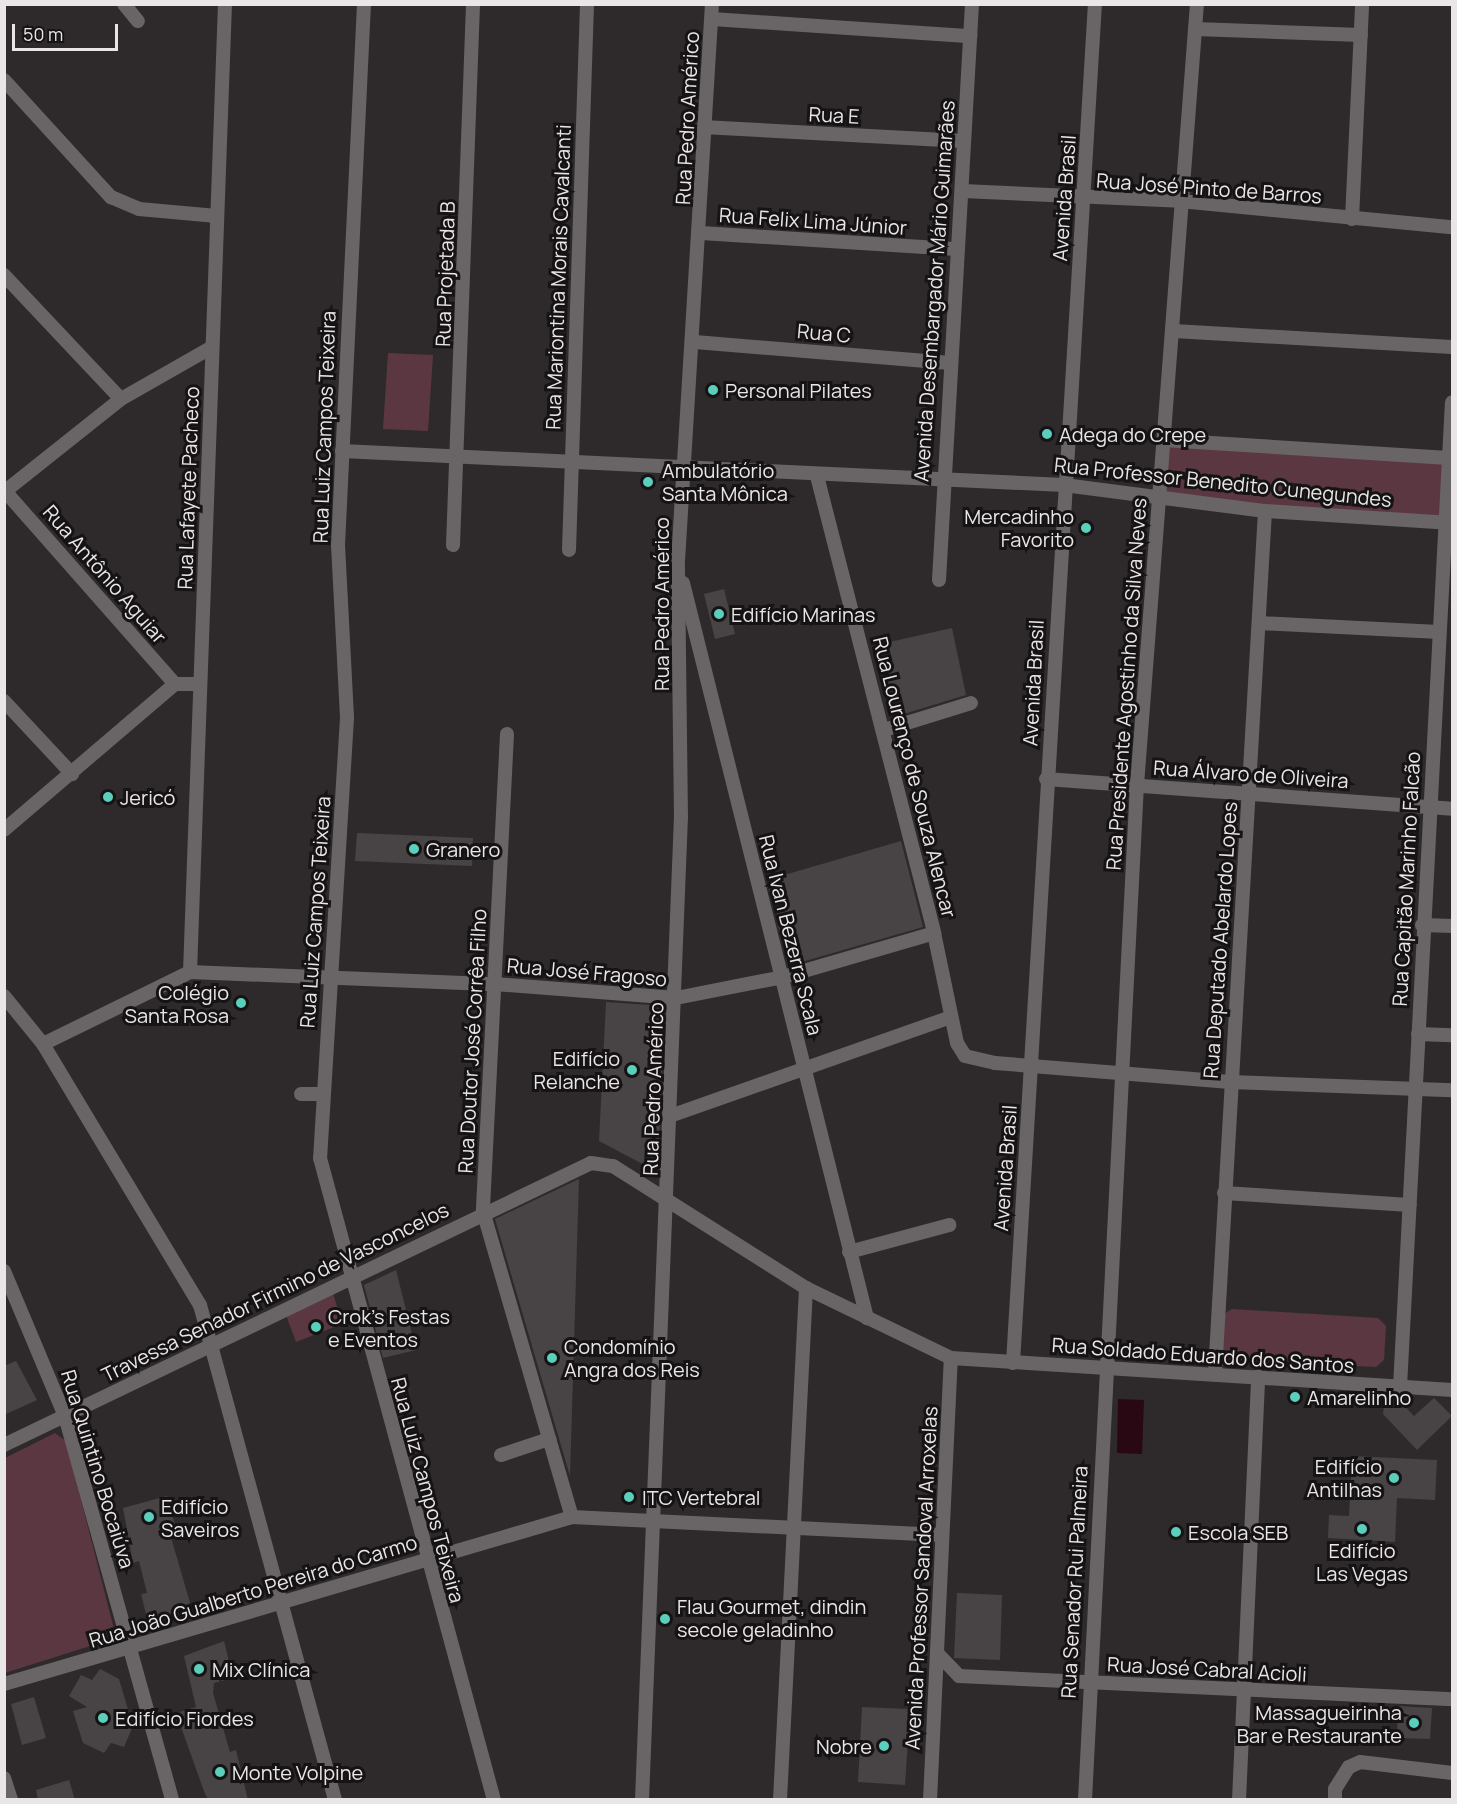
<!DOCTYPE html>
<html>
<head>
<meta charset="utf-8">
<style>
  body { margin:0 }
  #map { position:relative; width:1457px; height:1804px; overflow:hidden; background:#2e2a2b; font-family:Manrope,sans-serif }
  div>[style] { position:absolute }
  .green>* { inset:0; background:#5b3741 }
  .water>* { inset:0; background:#290713 }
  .building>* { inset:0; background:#484344 }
  .minor>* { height:14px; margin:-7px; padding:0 7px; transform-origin:7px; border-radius:7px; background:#696566 }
  .dots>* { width:16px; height:16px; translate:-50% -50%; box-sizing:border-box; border:3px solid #151313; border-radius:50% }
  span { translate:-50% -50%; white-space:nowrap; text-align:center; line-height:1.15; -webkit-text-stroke:6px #151313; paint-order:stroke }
  .street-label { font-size:20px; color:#e9e6e7 }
  .poi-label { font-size:20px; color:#e9e6e7 }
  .left { translate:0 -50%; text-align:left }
  .right { translate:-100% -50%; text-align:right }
  .frame { position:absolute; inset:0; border:6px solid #e9e6e7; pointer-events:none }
  .scale { position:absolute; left:12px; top:24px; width:106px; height:27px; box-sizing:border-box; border:3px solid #e9e6e7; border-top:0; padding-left:8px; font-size:18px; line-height:21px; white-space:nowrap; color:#e9e6e7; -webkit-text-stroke:4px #151313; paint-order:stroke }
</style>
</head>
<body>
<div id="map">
  <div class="green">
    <i style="clip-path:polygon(388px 353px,433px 355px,428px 431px,383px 429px)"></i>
    <i style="clip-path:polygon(1164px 440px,1450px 457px,1448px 522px,1158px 498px)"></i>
    <i style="clip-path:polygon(333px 1293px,342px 1324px,296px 1342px,286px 1315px)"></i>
    <i style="clip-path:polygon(1232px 1309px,1378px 1318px,1386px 1326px,1384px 1360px,1376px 1367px,1225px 1359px,1220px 1349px,1222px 1315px)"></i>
    <i style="clip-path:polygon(55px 1433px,66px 1441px,115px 1633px,112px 1639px,5px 1673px,5px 1458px)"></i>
  </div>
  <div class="water">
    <i style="clip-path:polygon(1118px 1399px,1144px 1400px,1142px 1454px,1117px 1453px)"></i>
  </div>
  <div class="building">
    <i style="clip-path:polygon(724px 589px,735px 634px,715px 639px,704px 594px)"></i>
    <i style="clip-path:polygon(952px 628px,966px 695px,894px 717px,876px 645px)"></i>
    <i style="clip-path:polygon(357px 833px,473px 838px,472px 866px,355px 861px)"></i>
    <i style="clip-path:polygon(901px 841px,923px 927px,788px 966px,767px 880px)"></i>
    <i style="clip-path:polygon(606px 1002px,665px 1006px,658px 1166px,654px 1170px,599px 1141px)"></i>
    <i style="clip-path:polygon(579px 1179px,570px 1476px,495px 1219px)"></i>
    <i style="clip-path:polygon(396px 1270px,416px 1350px,383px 1358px,364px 1285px)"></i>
    <i style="clip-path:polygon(16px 1361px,37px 1400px,4px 1415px,4px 1366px)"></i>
    <i style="clip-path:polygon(1385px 1398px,1398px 1399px,1414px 1416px,1434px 1398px,1452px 1416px,1417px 1450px,1383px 1414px)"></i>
    <i style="clip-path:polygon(1352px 1456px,1437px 1460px,1435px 1500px,1397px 1498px,1395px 1542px,1328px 1538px,1329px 1515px,1349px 1516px)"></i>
    <i style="clip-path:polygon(167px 1496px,175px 1525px,168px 1527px,193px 1613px,148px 1622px,141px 1594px,147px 1593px,139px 1561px,133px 1563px,123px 1508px)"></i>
    <i style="clip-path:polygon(957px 1593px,1002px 1595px,1000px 1660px,954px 1658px)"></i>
    <i style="clip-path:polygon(224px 1641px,233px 1678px,214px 1683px,213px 1693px,230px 1752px,236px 1750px,248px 1800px,209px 1800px,205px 1794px,176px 1713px,196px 1707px,184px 1656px)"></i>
    <i style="clip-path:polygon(100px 1669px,119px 1679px,133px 1726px,124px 1747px,111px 1743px,104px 1753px,83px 1743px,73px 1711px,87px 1707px,69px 1696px,81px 1675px,92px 1680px)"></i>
    <i style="clip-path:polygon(34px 1697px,46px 1738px,22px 1745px,11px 1704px)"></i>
    <i style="clip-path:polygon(1398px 1706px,1432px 1708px,1430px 1739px,1397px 1738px)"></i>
    <i style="clip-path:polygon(862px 1707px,910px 1709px,905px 1785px,858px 1782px)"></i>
    <i style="clip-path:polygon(69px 1780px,75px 1800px,38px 1800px,36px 1790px)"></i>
  </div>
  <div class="minor">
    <i style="left:124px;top:4px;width:22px;rotate:51deg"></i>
    <i style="left:364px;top:4px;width:542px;rotate:92.75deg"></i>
    <i style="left:338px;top:545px;width:173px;rotate:87deg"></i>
    <i style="left:347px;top:718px;width:441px;rotate:93.5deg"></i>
    <i style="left:320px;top:1158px;width:665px;rotate:74.84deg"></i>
    <i style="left:712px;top:19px;width:259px;rotate:3.8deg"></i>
    <i style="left:1195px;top:29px;width:166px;rotate:2.1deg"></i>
    <i style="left:4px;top:80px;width:159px;rotate:47.6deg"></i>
    <i style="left:111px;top:197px;width:30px;rotate:23deg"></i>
    <i style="left:139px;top:209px;width:78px;rotate:5.1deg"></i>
    <i style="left:703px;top:127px;width:260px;rotate:3.1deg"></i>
    <i style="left:963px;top:191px;width:217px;rotate:2.6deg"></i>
    <i style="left:1180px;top:201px;width:273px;rotate:5.5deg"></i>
    <i style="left:1352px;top:219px;width:215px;rotate:-87.3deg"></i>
    <i style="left:701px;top:233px;width:257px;rotate:3.6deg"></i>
    <i style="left:4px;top:275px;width:170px;rotate:46.7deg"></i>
    <i style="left:1174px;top:331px;width:278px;rotate:3.3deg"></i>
    <i style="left:695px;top:342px;width:256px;rotate:4.7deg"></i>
    <i style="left:1164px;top:440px;width:289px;rotate:3.6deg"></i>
    <i style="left:342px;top:451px;width:723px;rotate:2.7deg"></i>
    <i style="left:1064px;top:485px;width:203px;rotate:7.4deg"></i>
    <i style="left:1265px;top:511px;width:187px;rotate:3.7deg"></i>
    <i style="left:817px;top:476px;width:472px;rotate:75.6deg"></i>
    <i style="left:934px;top:933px;width:112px;rotate:78.2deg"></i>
    <i style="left:957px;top:1043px;width:15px;rotate:58deg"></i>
    <i style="left:965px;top:1056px;width:31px;rotate:13deg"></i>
    <i style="left:995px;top:1063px;width:236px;rotate:4.6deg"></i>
    <i style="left:1230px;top:1082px;width:222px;rotate:2.1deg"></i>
    <i style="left:4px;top:490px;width:259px;rotate:48.6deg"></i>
    <i style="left:4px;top:492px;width:149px;rotate:-38.5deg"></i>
    <i style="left:121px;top:399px;width:105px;rotate:-29.7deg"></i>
    <i style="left:453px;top:545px;width:541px;rotate:-87.88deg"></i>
    <i style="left:569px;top:550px;width:546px;rotate:-88.11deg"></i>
    <i style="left:939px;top:580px;width:577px;rotate:-86.72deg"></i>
    <i style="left:683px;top:583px;width:758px;rotate:75.95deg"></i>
    <i style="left:1259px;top:623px;width:180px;rotate:2.9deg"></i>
    <i style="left:4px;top:701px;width:100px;rotate:47deg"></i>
    <i style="left:884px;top:730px;width:91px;rotate:-17.2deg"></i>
    <i style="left:507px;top:734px;width:478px;rotate:92.9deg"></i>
    <i style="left:483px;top:1211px;width:319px;rotate:73.8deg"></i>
    <i style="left:1046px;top:779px;width:407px;rotate:4.2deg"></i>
    <i style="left:4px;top:830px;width:225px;rotate:-40.5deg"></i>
    <i style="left:175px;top:684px;width:25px"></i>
    <i style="left:1422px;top:925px;width:30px;rotate:2deg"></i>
    <i style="left:190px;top:972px;width:969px;rotate:-87.93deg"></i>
    <i style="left:4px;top:996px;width:62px;rotate:50.9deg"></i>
    <i style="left:43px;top:1044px;width:305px;rotate:59deg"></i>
    <i style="left:200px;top:1305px;width:513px;rotate:74.74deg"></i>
    <i style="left:1418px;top:1034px;width:34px;rotate:2deg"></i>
    <i style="left:43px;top:1044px;width:164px;rotate:-26.1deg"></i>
    <i style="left:190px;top:972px;width:304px;rotate:2.3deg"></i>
    <i style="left:494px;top:984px;width:183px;rotate:4.4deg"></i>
    <i style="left:676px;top:998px;width:109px;rotate:-11.1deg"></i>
    <i style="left:783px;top:977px;width:157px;rotate:-16.2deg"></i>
    <i style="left:301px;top:1094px;width:21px"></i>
    <i style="left:670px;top:1116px;width:298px;rotate:-19.4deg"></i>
    <i style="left:1224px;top:1193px;width:186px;rotate:3.7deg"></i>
    <i style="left:849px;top:1252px;width:104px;rotate:-15.1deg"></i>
    <i style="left:4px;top:1271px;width:157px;rotate:67.2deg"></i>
    <i style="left:65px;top:1416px;width:399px;rotate:74.4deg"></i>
    <i style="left:1013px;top:1363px;width:1361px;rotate:-86.55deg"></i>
    <i style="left:1215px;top:1373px;width:863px;rotate:-86.68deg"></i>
    <i style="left:1400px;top:1387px;width:986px;rotate:-86.98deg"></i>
    <i style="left:4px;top:1445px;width:651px;rotate:-25.66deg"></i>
    <i style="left:591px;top:1163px;width:22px;rotate:8deg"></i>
    <i style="left:613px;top:1166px;width:228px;rotate:32.3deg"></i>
    <i style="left:806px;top:1288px;width:161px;rotate:25.8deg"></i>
    <i style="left:951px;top:1358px;width:502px;rotate:3.65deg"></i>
    <i style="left:501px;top:1455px;width:51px;rotate:-18.4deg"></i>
    <i style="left:937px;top:1653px;width:32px;rotate:46deg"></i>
    <i style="left:959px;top:1676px;width:494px;rotate:2.7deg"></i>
    <i style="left:4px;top:1684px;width:592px;rotate:-16.38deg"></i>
    <i style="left:572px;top:1517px;width:370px;rotate:2.8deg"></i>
    <i style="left:4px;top:1778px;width:23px;rotate:72deg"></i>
    <i style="left:642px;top:1800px;width:983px;rotate:-87.73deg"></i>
    <i style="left:681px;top:818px;width:257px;rotate:-90.7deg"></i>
    <i style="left:678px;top:561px;width:558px;rotate:-86.51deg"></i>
    <i style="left:780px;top:1800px;width:513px;rotate:-87.09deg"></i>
    <i style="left:930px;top:1800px;width:442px;rotate:-87.3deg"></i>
    <i style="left:1085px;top:1800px;width:1016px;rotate:-87.07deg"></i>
    <i style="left:1137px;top:785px;width:783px;rotate:-85.61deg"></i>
    <i style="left:1239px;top:1800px;width:424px;rotate:-87.4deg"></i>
    <i style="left:1335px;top:1800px;width:11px;rotate:-90deg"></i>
    <i style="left:1335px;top:1789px;width:26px;rotate:-58deg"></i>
    <i style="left:1349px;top:1767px;width:12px;rotate:-24deg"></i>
    <i style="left:1360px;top:1762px;width:93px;rotate:6.8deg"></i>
  </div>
  <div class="dots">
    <i style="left:713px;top:390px;background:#5bcebc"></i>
    <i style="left:1047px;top:434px;background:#5bcebc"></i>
    <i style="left:648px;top:482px;background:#5bcebc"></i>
    <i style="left:1086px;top:528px;background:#5bcebc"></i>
    <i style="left:719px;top:614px;background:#5bcebc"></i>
    <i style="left:108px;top:797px;background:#5bcebc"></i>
    <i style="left:414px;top:849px;background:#5bcebc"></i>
    <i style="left:241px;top:1003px;background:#5bcebc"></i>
    <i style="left:632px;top:1070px;background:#5bcebc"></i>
    <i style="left:316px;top:1327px;background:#5bcebc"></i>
    <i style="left:552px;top:1358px;background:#5bcebc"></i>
    <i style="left:1295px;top:1397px;background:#5bcebc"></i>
    <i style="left:1394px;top:1478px;background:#5bcebc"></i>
    <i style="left:629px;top:1497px;background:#5bcebc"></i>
    <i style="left:149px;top:1517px;background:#5bcebc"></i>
    <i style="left:1362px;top:1529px;background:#5bcebc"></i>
    <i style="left:1176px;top:1532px;background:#5bcebc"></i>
    <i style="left:665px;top:1619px;background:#5bcebc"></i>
    <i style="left:199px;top:1669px;background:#5bcebc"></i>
    <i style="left:103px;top:1718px;background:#5bcebc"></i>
    <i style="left:1414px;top:1723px;background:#5bcebc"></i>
    <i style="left:884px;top:1746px;background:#5bcebc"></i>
    <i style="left:220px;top:1772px;background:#5bcebc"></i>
  </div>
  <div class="street-label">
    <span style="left:834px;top:115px;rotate:3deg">Rua E</span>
    <span style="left:687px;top:118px;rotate:-87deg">Rua Pedro Américo</span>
    <span style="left:1209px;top:188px;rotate:4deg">Rua José Pinto de Barros</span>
    <span style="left:1064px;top:198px;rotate:-86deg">Avenida Brasil</span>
    <span style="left:813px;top:221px;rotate:4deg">Rua Felix Lima Júnior</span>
    <span style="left:445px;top:274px;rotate:-88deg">Rua Projetada B</span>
    <span style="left:558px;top:277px;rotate:-88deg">Rua Mariontina Morais Cavalcanti</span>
    <span style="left:934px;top:291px;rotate:-86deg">Avenida Desembargador Mário Guimarães</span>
    <span style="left:824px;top:333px;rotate:5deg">Rua C</span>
    <span style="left:324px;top:427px;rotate:-88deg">Rua Luiz Campos Teixeira</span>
    <span style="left:1223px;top:482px;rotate:6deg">Rua Professor Benedito Cunegundes</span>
    <span style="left:188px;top:488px;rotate:-88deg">Rua Lafayete Pacheco</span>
    <span style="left:105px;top:574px;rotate:49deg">Rua Antônio Aguiar</span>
    <span style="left:661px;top:604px;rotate:-90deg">Rua Pedro Américo</span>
    <span style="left:1033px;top:683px;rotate:-87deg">Avenida Brasil</span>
    <span style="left:1126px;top:684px;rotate:-86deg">Rua Presidente Agostinho da Silva Neves</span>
    <span style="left:1251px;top:774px;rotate:4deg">Rua Álvaro de Oliveira</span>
    <span style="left:915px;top:777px;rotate:76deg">Rua Lourenço de Souza Alencar</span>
    <span style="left:1406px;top:879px;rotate:-87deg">Rua Capitão Marinho Falcão</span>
    <span style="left:315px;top:912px;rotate:-86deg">Rua Luiz Campos Teixeira</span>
    <span style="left:791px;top:935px;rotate:76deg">Rua Ivan Bezerra Scala</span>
    <span style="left:1220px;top:940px;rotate:-86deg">Rua Deputado Abelardo Lopes</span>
    <span style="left:587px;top:972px;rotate:5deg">Rua José Fragoso</span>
    <span style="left:472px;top:1041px;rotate:-87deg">Rua Doutor José Corrêa Filho</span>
    <span style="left:653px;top:1089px;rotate:-88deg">Rua Pedro Américo</span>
    <span style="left:1005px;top:1168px;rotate:-86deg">Avenida Brasil</span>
    <span style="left:275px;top:1292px;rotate:-26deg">Travessa Senador Firmino de Vasconcelos</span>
    <span style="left:1203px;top:1355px;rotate:4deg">Rua Soldado Eduardo dos Santos</span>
    <span style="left:98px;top:1469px;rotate:73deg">Rua Quintino Bocaiúva</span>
    <span style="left:428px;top:1490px;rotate:75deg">Rua Luiz Campos Teixeira</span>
    <span style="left:921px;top:1578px;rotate:-87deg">Avenida Professor Sandoval Arroxelas</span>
    <span style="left:1074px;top:1582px;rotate:-87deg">Rua Senador Rui Palmeira</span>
    <span style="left:253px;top:1591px;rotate:-17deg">Rua João Gualberto Pereira do Carmo</span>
    <span style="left:1207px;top:1669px;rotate:3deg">Rua José Cabral Acioli</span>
  </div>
  <div class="poi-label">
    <span class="left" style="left:725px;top:390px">Personal Pilates</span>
    <span class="left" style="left:1059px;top:434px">Adega do Crepe</span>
    <span class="left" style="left:662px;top:482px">Ambulatório<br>Santa Mônica</span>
    <span class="right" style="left:1074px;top:528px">Mercadinho<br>Favorito</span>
    <span class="left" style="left:731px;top:614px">Edifício Marinas</span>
    <span class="left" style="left:120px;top:797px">Jericó</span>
    <span class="left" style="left:426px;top:849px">Granero</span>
    <span class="right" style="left:229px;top:1004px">Colégio<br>Santa Rosa</span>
    <span class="right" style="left:620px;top:1070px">Edifício<br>Relanche</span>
    <span class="left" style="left:328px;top:1328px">Crok's Festas<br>e Eventos</span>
    <span class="left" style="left:564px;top:1358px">Condomínio<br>Angra dos Reis</span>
    <span class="left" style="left:1307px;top:1397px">Amarelinho</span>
    <span class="right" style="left:1382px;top:1478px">Edifício<br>Antilhas</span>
    <span class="left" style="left:642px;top:1497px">ITC Vertebral</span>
    <span class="left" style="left:161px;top:1518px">Edifício<br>Saveiros</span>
    <span class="left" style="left:1188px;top:1532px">Escola SEB</span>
    <span style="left:1362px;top:1562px">Edifício<br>Las Vegas</span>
    <span class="left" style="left:677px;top:1618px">Flau Gourmet, dindin<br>secole geladinho</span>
    <span class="left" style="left:212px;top:1669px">Mix Clínica</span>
    <span class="right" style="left:1402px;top:1724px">Massagueirinha<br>Bar e Restaurante</span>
    <span class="left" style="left:115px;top:1718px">Edifício Fiordes</span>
    <span class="right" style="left:872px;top:1746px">Nobre</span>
    <span class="left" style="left:232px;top:1772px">Monte Volpine</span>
  </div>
  <div class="frame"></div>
  <div class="scale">50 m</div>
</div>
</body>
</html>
